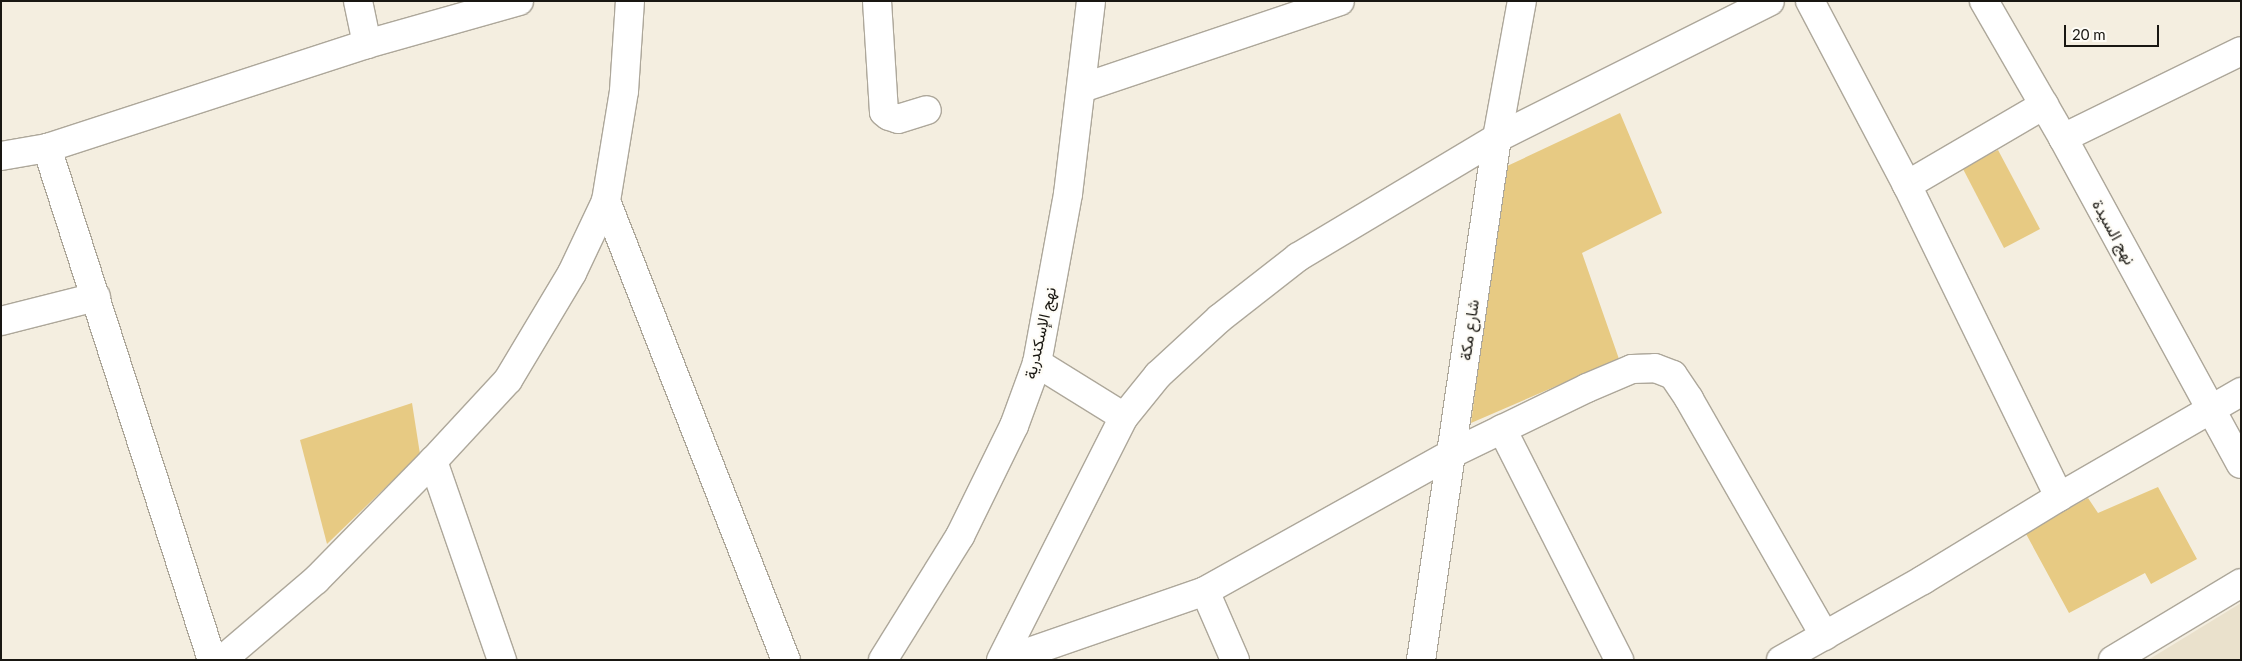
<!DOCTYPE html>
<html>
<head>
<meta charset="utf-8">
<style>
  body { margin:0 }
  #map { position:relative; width:2242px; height:661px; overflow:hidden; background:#f4eee0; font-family:Lato,Vazirmatn,sans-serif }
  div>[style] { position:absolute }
  .built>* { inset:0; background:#eae1cc }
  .building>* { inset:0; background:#e7ca83 }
  .roads { filter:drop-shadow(1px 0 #ada79a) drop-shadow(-1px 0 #ada79a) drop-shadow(0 1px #ada79a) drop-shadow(0 -1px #ada79a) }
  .minor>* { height:28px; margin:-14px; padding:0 14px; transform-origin:14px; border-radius:14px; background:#fff }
  .major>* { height:28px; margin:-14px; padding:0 14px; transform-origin:14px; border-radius:14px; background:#fff }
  span { translate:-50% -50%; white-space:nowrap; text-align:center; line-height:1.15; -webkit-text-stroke:4px #fefcf6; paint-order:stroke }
  .street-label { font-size:16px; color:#191712 }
  .frame { position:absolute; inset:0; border:2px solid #191712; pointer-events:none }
  .scale { position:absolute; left:2064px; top:25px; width:95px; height:22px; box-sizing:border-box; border:2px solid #191712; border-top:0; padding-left:6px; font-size:15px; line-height:18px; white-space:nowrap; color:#191712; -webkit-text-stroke:4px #fefcf6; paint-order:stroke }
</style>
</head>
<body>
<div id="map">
  <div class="built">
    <i style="clip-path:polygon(2241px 603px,2241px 660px,2148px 660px)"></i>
  </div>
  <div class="building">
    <i style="clip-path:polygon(1620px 113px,1662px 213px,1582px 253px,1619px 359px,1471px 423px,1505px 167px)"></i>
    <i style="clip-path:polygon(1998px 150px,2040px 229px,2004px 248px,1962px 167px)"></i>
    <i style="clip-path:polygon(412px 403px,420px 454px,327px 544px,300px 440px)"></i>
    <i style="clip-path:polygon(2158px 487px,2197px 559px,2151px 584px,2145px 573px,2069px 613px,2025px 532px,2088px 498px,2098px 513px)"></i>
  </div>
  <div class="roads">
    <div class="minor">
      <i style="left:358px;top:1px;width:44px;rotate:78.2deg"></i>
      <i style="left:877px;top:1px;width:111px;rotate:86.4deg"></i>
      <i style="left:884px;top:112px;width:6px;rotate:39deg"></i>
      <i style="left:889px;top:116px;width:9px;rotate:18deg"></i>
      <i style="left:898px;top:119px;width:30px;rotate:-17deg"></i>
      <i style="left:1810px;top:1px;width:208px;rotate:62.2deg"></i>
      <i style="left:1907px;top:185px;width:347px;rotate:64deg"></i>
      <i style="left:1984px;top:1px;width:158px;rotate:60deg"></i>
      <i style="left:2063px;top:138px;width:371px;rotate:61.4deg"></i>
      <i style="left:1082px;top:88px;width:272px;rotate:-18.6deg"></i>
      <i style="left:2063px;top:138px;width:198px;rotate:-26deg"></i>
      <i style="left:47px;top:148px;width:538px;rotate:72.14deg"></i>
      <i style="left:1px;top:156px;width:47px;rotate:-9.9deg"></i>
      <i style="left:47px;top:148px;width:336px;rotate:-18deg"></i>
      <i style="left:367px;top:44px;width:158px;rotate:-15.8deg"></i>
      <i style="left:1907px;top:185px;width:159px;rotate:-30.3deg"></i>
      <i style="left:606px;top:201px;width:493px;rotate:68.6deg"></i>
      <i style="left:1px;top:321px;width:98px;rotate:-14.2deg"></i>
      <i style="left:1037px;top:363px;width:102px;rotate:31.8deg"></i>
      <i style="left:1502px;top:429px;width:259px;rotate:63.1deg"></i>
      <i style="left:433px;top:461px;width:211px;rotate:70.9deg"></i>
      <i style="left:1205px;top:591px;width:75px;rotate:66.5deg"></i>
      <i style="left:222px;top:660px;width:123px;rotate:-40.4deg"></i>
      <i style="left:316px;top:580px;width:167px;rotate:-45.5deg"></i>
      <i style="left:433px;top:461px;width:110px;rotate:-47.2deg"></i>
      <i style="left:508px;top:380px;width:125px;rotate:-59.1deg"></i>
      <i style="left:572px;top:273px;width:80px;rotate:-64.7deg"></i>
      <i style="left:606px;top:201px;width:111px;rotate:-80.7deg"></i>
      <i style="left:624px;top:91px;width:90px;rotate:-86.2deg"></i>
      <i style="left:883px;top:660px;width:146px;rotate:-58.2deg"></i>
      <i style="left:960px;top:536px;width:123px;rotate:-63.9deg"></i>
      <i style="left:1014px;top:426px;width:67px;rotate:-69.9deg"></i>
      <i style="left:1037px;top:363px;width:172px;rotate:-79.6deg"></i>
      <i style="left:1068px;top:194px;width:194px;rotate:-83.2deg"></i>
      <i style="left:1006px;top:660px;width:211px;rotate:-19.1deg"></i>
      <i style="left:1205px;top:591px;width:282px;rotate:-29.1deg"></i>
      <i style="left:1451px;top:454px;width:151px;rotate:-25.9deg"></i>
      <i style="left:1587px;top:388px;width:49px;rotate:-22.9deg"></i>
      <i style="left:1632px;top:369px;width:23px;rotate:-2deg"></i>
      <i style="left:1655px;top:368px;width:19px;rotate:21deg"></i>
      <i style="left:1673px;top:375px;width:29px;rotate:56deg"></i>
      <i style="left:1689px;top:399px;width:273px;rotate:60.2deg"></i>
      <i style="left:1421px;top:660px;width:528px;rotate:-81.72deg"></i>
      <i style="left:1497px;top:138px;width:139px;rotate:-79.7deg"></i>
      <i style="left:1781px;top:660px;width:163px;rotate:-29.4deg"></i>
      <i style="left:1923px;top:580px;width:159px;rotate:-31.4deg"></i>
      <i style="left:2059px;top:497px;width:210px;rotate:-30deg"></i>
      <i style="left:2113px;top:660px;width:149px;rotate:-31deg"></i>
    </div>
    <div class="major">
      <i style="left:1001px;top:660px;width:272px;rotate:-63.2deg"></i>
      <i style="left:1124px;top:417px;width:54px;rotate:-51deg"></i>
      <i style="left:1158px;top:375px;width:84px;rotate:-42.6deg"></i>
      <i style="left:1220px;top:318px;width:99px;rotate:-38deg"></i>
      <i style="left:1298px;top:257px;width:232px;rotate:-30.9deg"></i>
      <i style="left:1497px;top:138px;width:305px;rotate:-26.6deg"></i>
    </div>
  </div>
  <div class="street-label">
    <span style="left:2114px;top:232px;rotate:61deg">نهج السيدة</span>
    <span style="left:1469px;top:330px;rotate:-82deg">شارع مكة</span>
    <span style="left:1040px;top:333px;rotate:-77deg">نهج الإسكندرية</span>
  </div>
  <div class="frame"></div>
  <div class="scale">20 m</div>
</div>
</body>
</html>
